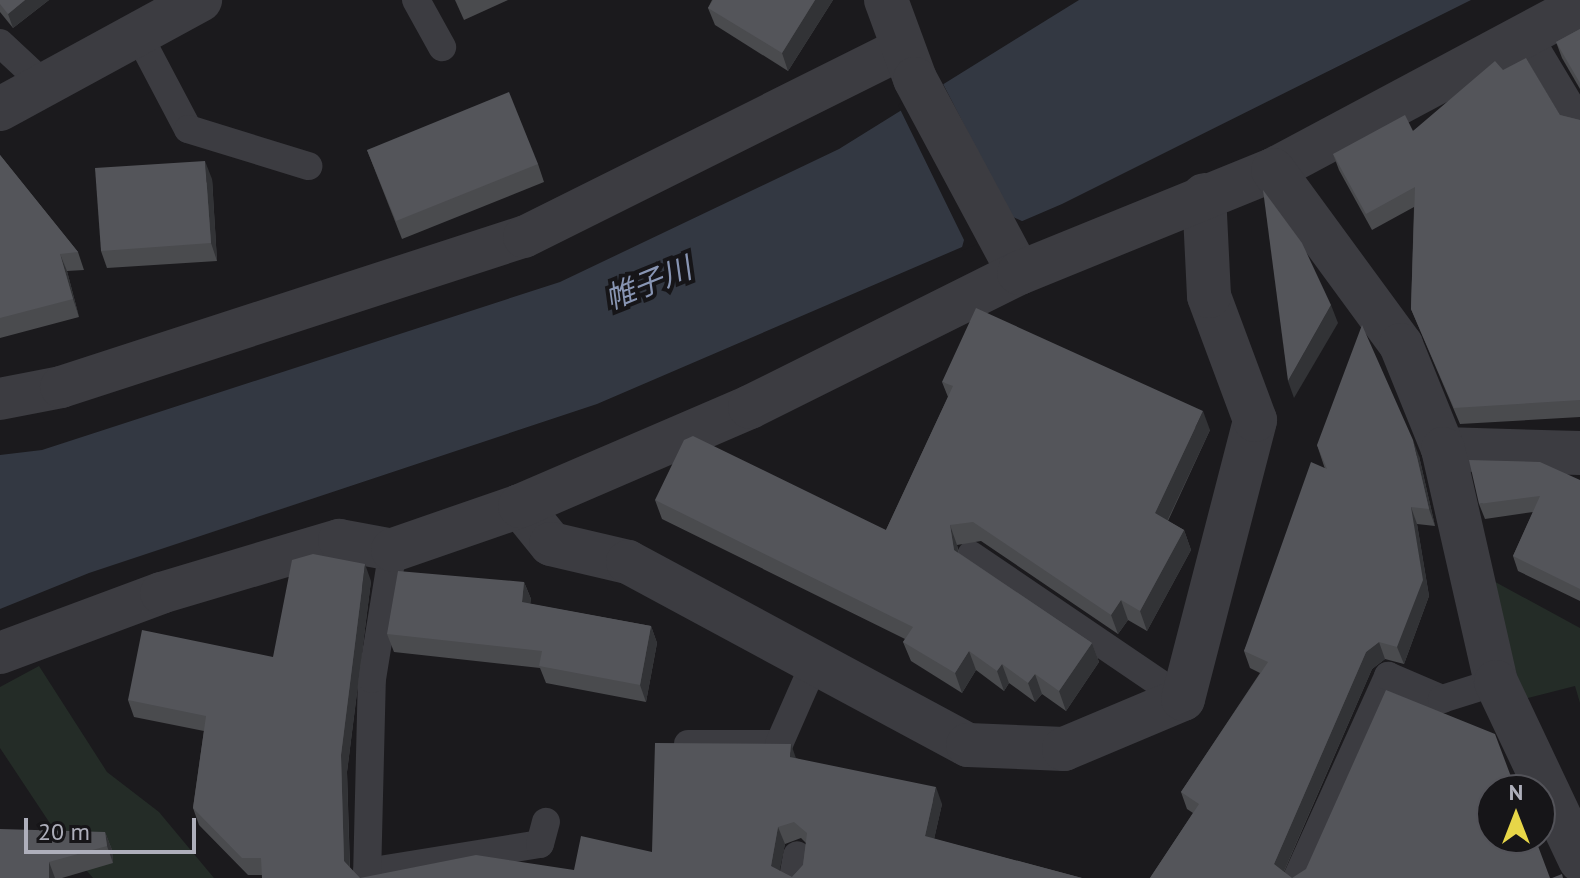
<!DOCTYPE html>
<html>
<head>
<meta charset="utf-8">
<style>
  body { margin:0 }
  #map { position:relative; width:1580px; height:878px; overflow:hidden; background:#1b1a1d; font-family:"PT Sans","Noto Sans JP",sans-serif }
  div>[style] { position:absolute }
  .green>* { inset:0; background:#242c27 }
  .water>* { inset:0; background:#333842 }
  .pier>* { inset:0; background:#1b1a1d }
  .service>* { height:28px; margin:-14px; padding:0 14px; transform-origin:14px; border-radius:14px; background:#3c3c41 }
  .pedestrian>* { height:42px; margin:-21px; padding:0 21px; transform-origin:21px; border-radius:21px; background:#3c3c41 }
  .minor>* { height:44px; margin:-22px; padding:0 22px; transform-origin:22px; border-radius:22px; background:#3c3c41 }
  .wall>* { inset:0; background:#4a4b4e }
  .shaded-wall>* { inset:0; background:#323336 }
  .building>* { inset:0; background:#54555a }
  span { translate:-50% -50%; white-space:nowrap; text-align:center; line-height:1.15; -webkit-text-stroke:8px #161518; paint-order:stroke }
  .water-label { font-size:30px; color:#8895b3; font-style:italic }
  .north { position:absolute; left:1476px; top:774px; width:80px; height:80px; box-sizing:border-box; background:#161518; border:2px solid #535359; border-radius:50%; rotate:0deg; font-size:22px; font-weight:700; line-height:32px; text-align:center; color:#aeafbb }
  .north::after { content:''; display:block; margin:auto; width:28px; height:36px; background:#e7d648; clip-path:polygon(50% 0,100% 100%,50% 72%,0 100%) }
  .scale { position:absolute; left:24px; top:818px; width:172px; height:36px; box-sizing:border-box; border:4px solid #aeafbb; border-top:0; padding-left:10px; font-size:24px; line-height:28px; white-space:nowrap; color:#aeafbb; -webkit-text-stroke:6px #161518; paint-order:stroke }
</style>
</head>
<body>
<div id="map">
  <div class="green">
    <i style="clip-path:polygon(1488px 578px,1580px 628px,1580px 703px,1575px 686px,1524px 699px)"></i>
    <i style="clip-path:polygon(39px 666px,107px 772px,159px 812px,214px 878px,93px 878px,63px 843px,0 748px,0 687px)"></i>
  </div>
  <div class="water">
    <i style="clip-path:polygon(1079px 0,1471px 0,1062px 204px,597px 404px,89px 573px,0 609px,0 455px,42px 450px,560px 282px,839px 149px)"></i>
  </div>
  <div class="pier">
    <i style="clip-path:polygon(940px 78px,1011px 216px,1026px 223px,961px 251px,964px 240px,898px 105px)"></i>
  </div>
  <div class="service">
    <i style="left:416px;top:0;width:54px;rotate:61deg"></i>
    <i style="left:1528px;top:35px;width:101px;rotate:59.1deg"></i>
    <i style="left:139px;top:36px;width:105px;rotate:62.2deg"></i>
    <i style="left:188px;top:129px;width:126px;rotate:17.1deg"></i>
    <i style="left:0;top:43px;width:62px;rotate:43deg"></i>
    <i style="left:971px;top:555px;width:256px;rotate:34.2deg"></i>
    <i style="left:688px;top:744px;width:91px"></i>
    <i style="left:779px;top:744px;width:90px;rotate:-66.3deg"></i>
    <i style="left:367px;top:872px;width:175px;rotate:-9.2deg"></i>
    <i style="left:540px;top:844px;width:23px;rotate:-75deg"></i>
    <i style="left:367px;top:878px;width:199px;rotate:-88.6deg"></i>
    <i style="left:372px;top:679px;width:131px;rotate:-80.8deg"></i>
    <i style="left:793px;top:878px;width:23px;rotate:-80deg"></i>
    <i style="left:1297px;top:878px;width:222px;rotate:-65.7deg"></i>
    <i style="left:1388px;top:676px;width:59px;rotate:23.1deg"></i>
    <i style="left:1442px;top:699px;width:57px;rotate:-17.5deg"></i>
  </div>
  <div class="pedestrian">
    <i style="left:0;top:399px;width:62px;rotate:-11.1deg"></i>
    <i style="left:61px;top:387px;width:487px;rotate:-18deg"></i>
    <i style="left:524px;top:237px;width:421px;rotate:-26.5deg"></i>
    <i style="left:0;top:653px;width:172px;rotate:-20.4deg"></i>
    <i style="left:161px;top:593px;width:186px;rotate:-16.6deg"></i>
    <i style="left:339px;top:540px;width:55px;rotate:10.5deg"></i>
  </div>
  <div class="minor">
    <i style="left:886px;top:0;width:84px;rotate:69.8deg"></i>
    <i style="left:915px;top:79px;width:220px;rotate:61.8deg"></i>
    <i style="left:0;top:109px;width:228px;rotate:-28.6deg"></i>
    <i style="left:1273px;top:170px;width:348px;rotate:-28.1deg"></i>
    <i style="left:1443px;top:449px;width:137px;rotate:1.7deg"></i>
    <i style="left:520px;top:506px;width:49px;rotate:50.8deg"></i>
    <i style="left:551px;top:544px;width:79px;rotate:13.2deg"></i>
    <i style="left:628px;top:562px;width:386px;rotate:28.3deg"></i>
    <i style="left:968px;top:745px;width:96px;rotate:2.4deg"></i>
    <i style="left:1064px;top:749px;width:129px;rotate:-22.8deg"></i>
    <i style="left:1183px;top:699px;width:288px;rotate:-75.5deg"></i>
    <i style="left:1255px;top:420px;width:132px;rotate:-110.4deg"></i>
    <i style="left:1209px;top:296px;width:101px;rotate:-92.8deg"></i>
    <i style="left:393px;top:550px;width:134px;rotate:-19.1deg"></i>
    <i style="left:520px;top:506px;width:250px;rotate:-23.3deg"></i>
    <i style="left:750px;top:407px;width:301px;rotate:-26.5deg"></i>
    <i style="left:1019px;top:273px;width:274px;rotate:-22.1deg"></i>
    <i style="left:1273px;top:170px;width:217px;rotate:53.8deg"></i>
    <i style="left:1401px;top:345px;width:112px;rotate:68deg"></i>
    <i style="left:1443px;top:449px;width:239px;rotate:77.2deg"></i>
    <i style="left:1496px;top:682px;width:197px;rotate:64.7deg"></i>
  </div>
  <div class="wall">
    <i style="clip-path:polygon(0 0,49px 0,13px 28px,0 12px)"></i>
    <i style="clip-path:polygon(455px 0,508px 0,464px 20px)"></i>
    <i style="clip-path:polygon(712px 0,833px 0,788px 71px,715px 25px,708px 8px)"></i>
    <i style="clip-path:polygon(1580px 29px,1580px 89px,1562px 58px,1556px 42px)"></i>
    <i style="clip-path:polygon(1503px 70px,1560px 115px,1580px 120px,1580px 417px,1460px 424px,1411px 309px,1414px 207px,1372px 230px,1339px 170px,1333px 154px,1413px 131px)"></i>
    <i style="clip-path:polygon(367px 150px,538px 164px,544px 182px,402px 239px)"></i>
    <i style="clip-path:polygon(0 155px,78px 252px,84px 270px,67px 271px,79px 317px,0 338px)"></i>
    <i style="clip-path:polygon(212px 179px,217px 261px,107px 268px,101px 251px)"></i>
    <i style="clip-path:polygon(942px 382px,1210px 430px,1168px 521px,1184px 530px,1191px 550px,1147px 631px,1128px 620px,1118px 634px,981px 541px,957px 545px,959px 553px,1092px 643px,1099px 662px,1066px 711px,1042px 694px,1035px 702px,1009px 683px,1004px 691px,976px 670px,962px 693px,911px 661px,903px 642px,905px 639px,662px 519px,655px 500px,886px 530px,948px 397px)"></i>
    <i style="clip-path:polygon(1317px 445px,1419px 456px,1435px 526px,1417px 524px,1429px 596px,1404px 664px,1385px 659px,1372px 669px,1284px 872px,1292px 878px,1150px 878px,1193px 813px,1187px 809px,1181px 792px,1260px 673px,1250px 668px,1244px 651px,1325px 469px)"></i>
    <i style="clip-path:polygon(1580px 480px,1580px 601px,1518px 571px,1513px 556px,1533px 512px,1485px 519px,1479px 504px)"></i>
    <i style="clip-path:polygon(evenodd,371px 581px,347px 772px,350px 868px,360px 878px,574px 870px,652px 852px,795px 758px,942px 804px,934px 839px,1082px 878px,262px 878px,262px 875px,248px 875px,199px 825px,193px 808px,204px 731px,134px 717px,128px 700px,273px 657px,371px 581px,801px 838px,806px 843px,803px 865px,792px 877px,779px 871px,785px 844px,801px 838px)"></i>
    <i style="clip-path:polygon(524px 582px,531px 599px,530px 604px,651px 626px,657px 643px,646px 702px,546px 683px,540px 668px,394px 652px,387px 634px)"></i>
    <i style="clip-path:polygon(105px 832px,112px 850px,113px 863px,62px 878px,0 878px)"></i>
  </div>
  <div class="shaded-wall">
    <i style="clip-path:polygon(25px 0,49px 0,13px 28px,8px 14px)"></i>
    <i style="clip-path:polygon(815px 0,833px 0,788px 71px,782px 53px)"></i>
    <i style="clip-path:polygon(205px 161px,212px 179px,217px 261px,211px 243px)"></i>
    <i style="clip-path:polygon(60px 254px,67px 271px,79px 317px,73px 299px)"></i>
    <i style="clip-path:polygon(1331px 305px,1338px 323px,1294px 398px,1288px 381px)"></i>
    <i style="clip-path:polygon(1203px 411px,1210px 430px,1162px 532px,1155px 513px)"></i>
    <i style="clip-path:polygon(1413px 440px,1419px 456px,1435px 526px,1429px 509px)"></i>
    <i style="clip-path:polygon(1411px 507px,1417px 524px,1429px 596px,1404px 664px,1397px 647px)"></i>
    <i style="clip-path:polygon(950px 525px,957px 545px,961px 569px,954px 550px)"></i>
    <i style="clip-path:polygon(1184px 530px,1191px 550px,1147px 631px,1140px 611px)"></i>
    <i style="clip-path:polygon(365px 564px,371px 581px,347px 772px,350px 878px,344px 861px,341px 755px)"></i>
    <i style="clip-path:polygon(524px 582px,531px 599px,528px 620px,522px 602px)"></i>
    <i style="clip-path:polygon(1121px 600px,1128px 620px,1118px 634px,1111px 615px)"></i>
    <i style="clip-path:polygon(651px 626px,657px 643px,646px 702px,640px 685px)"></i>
    <i style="clip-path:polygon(1379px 642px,1385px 659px,1372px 669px,1281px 878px,1274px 864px,1366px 652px)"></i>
    <i style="clip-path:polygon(1092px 643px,1099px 662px,1066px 711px,1059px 691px)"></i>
    <i style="clip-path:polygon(969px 651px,976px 670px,962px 693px,955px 673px)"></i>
    <i style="clip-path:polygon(1002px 664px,1009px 683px,1004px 691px,997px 671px)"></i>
    <i style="clip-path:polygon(1035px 674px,1042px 694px,1035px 702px,1028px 683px)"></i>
    <i style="clip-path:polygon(791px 744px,797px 761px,790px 757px)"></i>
    <i style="clip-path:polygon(936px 787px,942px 804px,931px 853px,925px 836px)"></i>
    <i style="clip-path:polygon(778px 827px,785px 844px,778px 878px,771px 866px)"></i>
    <i style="clip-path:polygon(105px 832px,112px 850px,113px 863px,107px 846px)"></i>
    <i style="clip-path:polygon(49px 862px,55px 878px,49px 878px)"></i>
  </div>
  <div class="building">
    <i style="clip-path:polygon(0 0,25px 0,8px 14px,0 4px)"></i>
    <i style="clip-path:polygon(713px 0,815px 0,782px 53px,708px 8px)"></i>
    <i style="clip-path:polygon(1580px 29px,1580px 83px,1556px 42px)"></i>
    <i style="clip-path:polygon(1526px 58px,1560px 115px,1580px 120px,1580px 400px,1454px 408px,1411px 309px,1415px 187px,1366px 214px,1333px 154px,1405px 115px,1413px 131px,1495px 61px,1503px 70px)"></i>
    <i style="clip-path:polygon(509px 92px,538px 164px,396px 221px,367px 150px)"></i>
    <i style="clip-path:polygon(0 155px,78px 252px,60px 254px,73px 299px,0 318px)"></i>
    <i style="clip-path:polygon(205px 161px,211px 243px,101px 251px,95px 168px)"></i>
    <i style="clip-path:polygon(1263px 190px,1302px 243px,1331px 305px,1288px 381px)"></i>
    <i style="clip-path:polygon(976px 308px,1203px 411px,1155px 513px,1184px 530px,1140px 611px,1121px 600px,1111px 615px,973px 522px,950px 525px,954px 550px,1092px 643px,1059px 691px,1035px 674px,1028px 683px,1002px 664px,997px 671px,969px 651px,955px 673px,903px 642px,913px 627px,655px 500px,684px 440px,693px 436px,886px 530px,953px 386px,942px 382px)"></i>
    <i style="clip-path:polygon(1362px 325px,1413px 440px,1429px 509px,1411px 507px,1423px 580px,1397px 647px,1379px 642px,1366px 652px,1274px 864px,1292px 878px,1306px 869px,1386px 690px,1495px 734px,1516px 790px,1492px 790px,1492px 838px,1535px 838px,1550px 878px,1150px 878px,1199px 804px,1181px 792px,1268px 662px,1244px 651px,1311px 462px,1327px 469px,1317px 445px)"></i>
    <i style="clip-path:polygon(1469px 460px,1540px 462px,1580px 480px,1580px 589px,1513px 556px,1540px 496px,1479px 504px)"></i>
    <i style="clip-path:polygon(evenodd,313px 554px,365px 564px,341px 755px,344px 861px,360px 878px,476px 855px,574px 870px,581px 836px,652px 852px,655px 743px,791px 744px,790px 757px,936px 787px,925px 836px,1082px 878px,262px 878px,261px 858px,242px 858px,193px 808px,206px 716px,128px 700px,142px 630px,273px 657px,292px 560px,313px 554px,794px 822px,807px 833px,803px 865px,792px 877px,771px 866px,778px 827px,794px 822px)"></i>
    <i style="clip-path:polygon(398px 571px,524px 582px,522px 602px,651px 626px,640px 685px,539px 666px,542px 651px,387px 634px)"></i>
    <i style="clip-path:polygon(0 829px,105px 832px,107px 846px,49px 862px,49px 878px,0 878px)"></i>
    <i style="clip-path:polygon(1562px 874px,1563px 878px,1552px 878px)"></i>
  </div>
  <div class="water-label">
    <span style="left:648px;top:283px;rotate:-22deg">帷子川</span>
  </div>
  <div class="north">N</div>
  <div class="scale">20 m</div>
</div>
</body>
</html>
